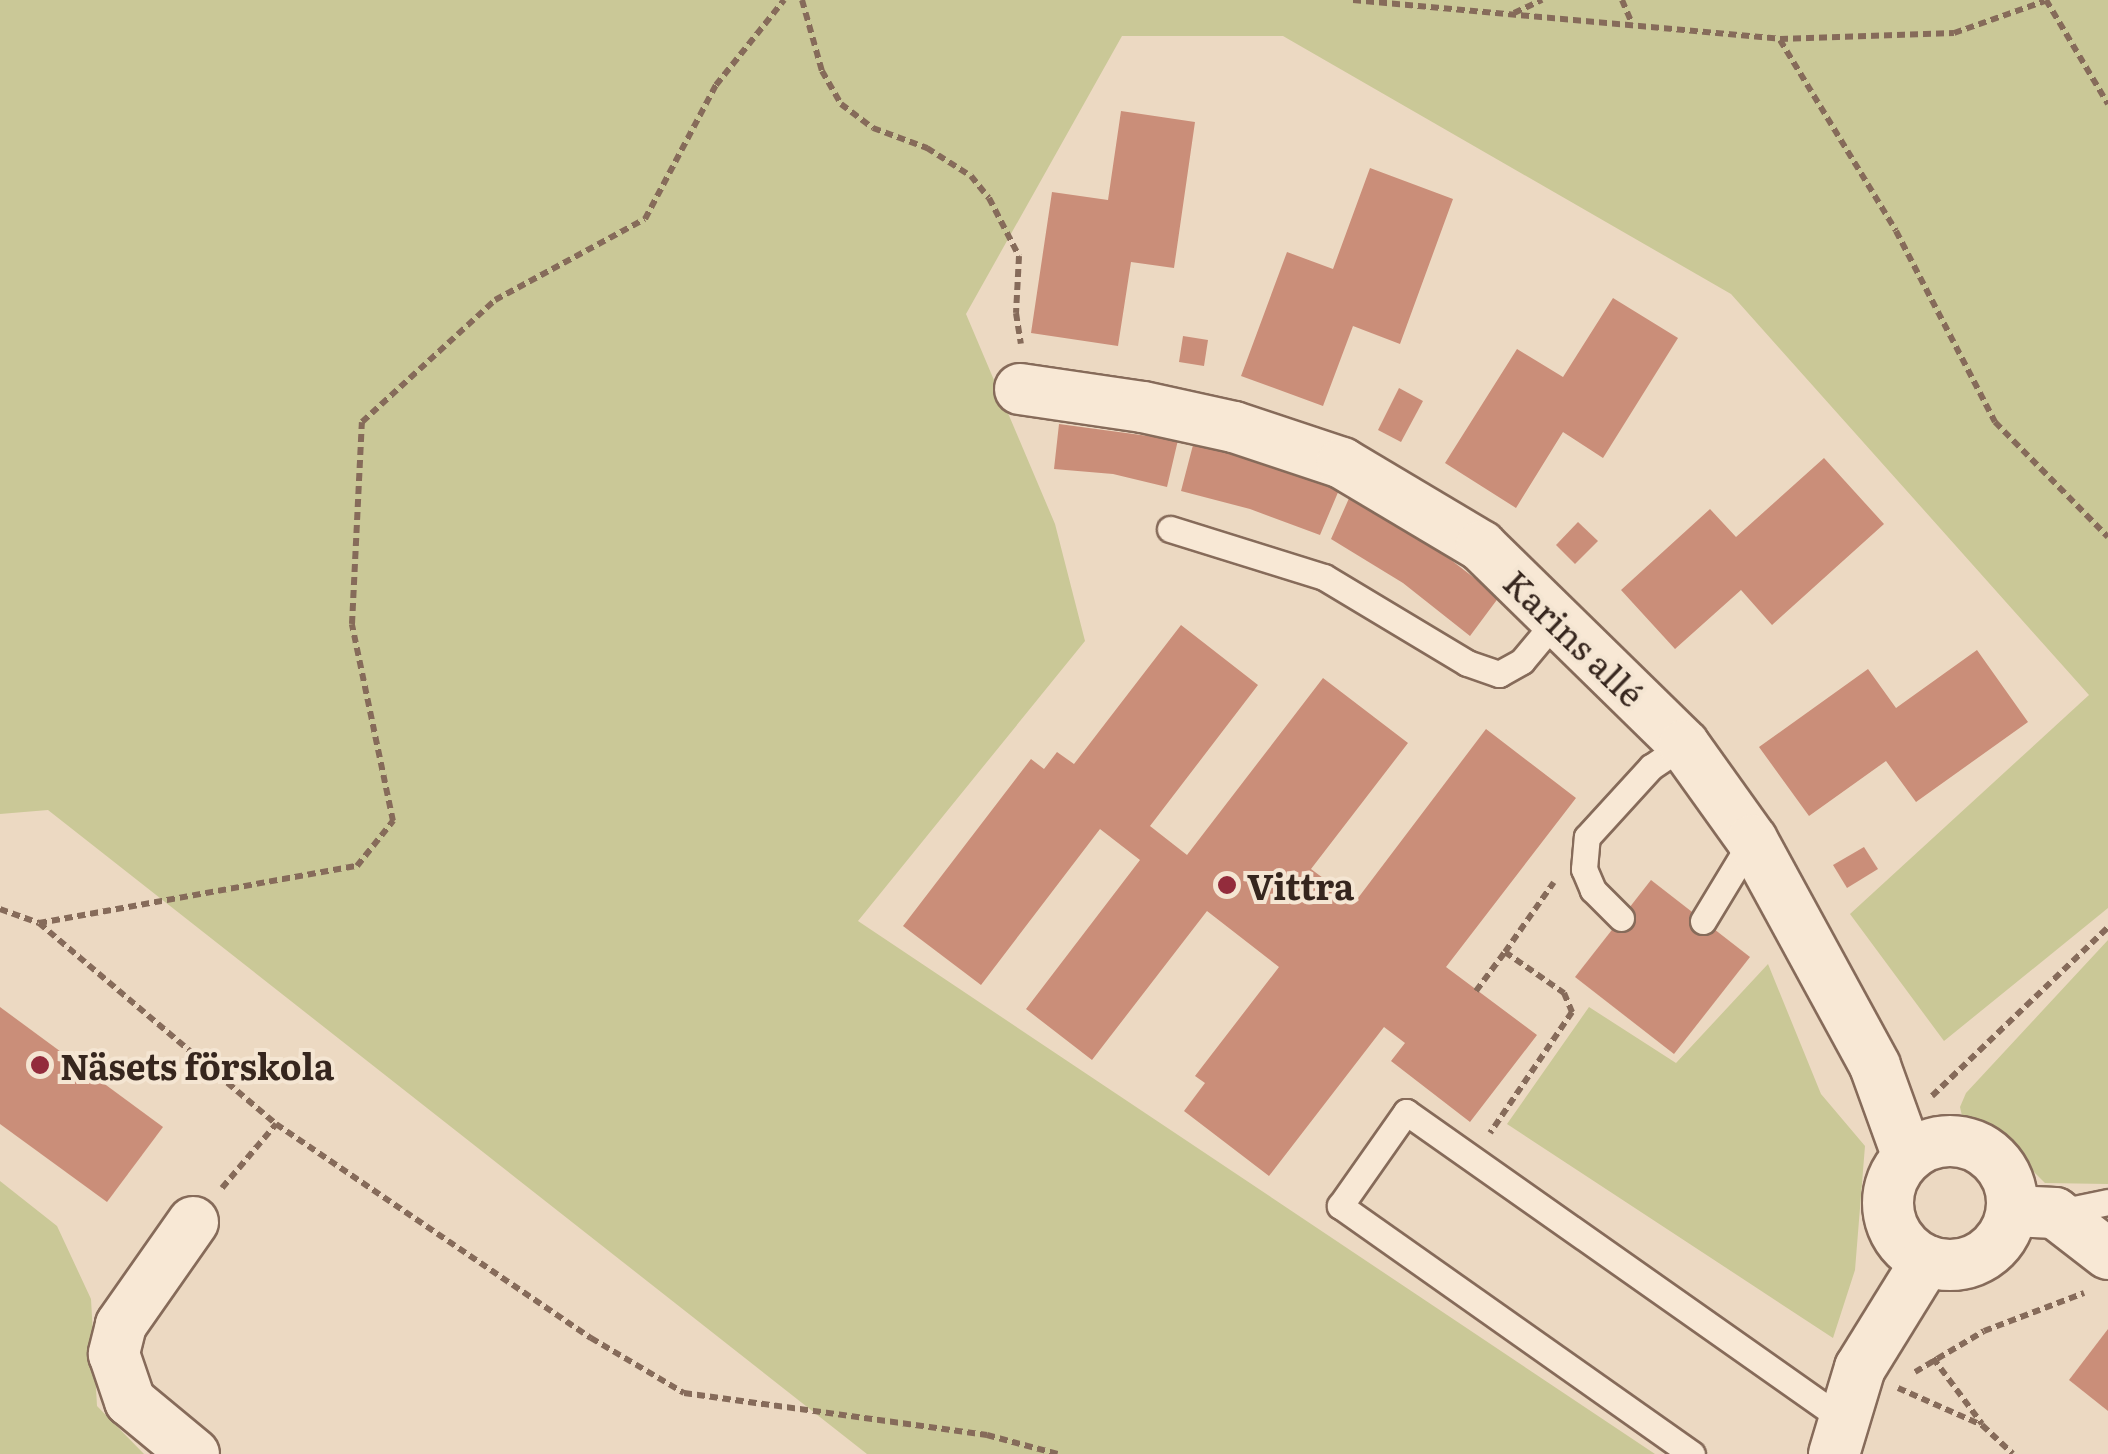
<!DOCTYPE html>
<html>
<head>
<meta charset="utf-8">
<style>
  body { margin:0 }
  #map { position:relative; width:2108px; height:1454px; overflow:hidden; background:#ecd9c2; font-family:Literata,serif }
  div>[style] { position:absolute }
  .green>* { inset:0; background:#cac897 }
  .building>* { inset:0; background:#ca8e79 }
  .path>* { height:6px; margin-top:-3px; transform-origin:0; background:repeating-linear-gradient(90deg,#866b5a 0 8px,transparent 0 13px) }
  .roads { filter:drop-shadow(2px 0 #866b5a) drop-shadow(-2px 0 #866b5a) drop-shadow(0 2px #866b5a) drop-shadow(0 -2px #866b5a) }
  .service>* { height:25px; margin:-12.5px; padding:0 12.5px; transform-origin:12.5px; border-radius:12.5px; background:#f8e8d5 }
  .minor>* { height:50px; margin:-25px; padding:0 25px; transform-origin:25px; border-radius:25px; background:#f8e8d5 }
  .minor>.ring { margin:-25px; padding:0; box-sizing:content-box; background:none; border:50px solid #f8e8d5; border-radius:50% }
  .dots>* { width:28px; height:28px; translate:-50% -50%; box-sizing:border-box; border:5px solid #f4e5d2; border-radius:50% }
  span { translate:-50% -50%; white-space:nowrap; text-align:center; line-height:1.15; -webkit-text-stroke:8px #f4e5d2; paint-order:stroke }
  .street-label { font-size:35px; color:#36261e }
  .poi-label { font-size:35px; color:#36261e; font-weight:700 }
  .left { translate:0 -50%; text-align:left }
</style>
</head>
<body>
<div id="map">
  <div class="green">
    <i style="clip-path:polygon(0 0,2108px 0,2108px 908px,1944px 1041px,1850px 914px,2089px 695px,1731px 294px,1283px 36px,1122px 36px,966px 314px,1055px 524px,1085px 641px,858px 921px,1655px 1454px,867px 1454px,48px 810px,0 814px)"></i>
    <i style="clip-path:polygon(2108px 940px,2108px 1184px,2045px 1183px,2004px 1142px,1965px 1129px,1960px 1107px,1966px 1093px)"></i>
    <i style="clip-path:polygon(1768px 964px,1821px 1094px,1865px 1146px,1855px 1270px,1833px 1338px,1507px 1124px,1589px 1007px,1676px 1063px)"></i>
    <i style="clip-path:polygon(0 1181px,57px 1226px,91px 1299px,97px 1406px,144px 1454px,0 1454px)"></i>
  </div>
  <div class="building">
    <i style="clip-path:polygon(1121px 111px,1195px 122px,1174px 268px,1131px 262px,1118px 346px,1031px 333px,1052px 192px,1108px 200px)"></i>
    <i style="clip-path:polygon(1370px 168px,1453px 199px,1400px 344px,1353px 326px,1323px 406px,1241px 376px,1287px 252px,1333px 269px)"></i>
    <i style="clip-path:polygon(1613px 298px,1678px 338px,1603px 458px,1563px 432px,1516px 508px,1445px 463px,1517px 349px,1563px 377px)"></i>
    <i style="clip-path:polygon(1183px 336px,1208px 340px,1204px 366px,1179px 362px)"></i>
    <i style="clip-path:polygon(1399px 388px,1423px 401px,1401px 442px,1378px 430px)"></i>
    <i style="clip-path:polygon(1059px 424px,1178px 440px,1167px 487px,1113px 474px,1054px 469px)"></i>
    <i style="clip-path:polygon(1193px 445px,1265px 461px,1339px 490px,1320px 535px,1250px 509px,1181px 491px)"></i>
    <i style="clip-path:polygon(1824px 458px,1884px 524px,1772px 625px,1741px 590px,1675px 649px,1621px 590px,1710px 509px,1736px 537px)"></i>
    <i style="clip-path:polygon(1350px 496px,1429px 543px,1499px 597px,1470px 636px,1403px 583px,1331px 539px)"></i>
    <i style="clip-path:polygon(1578px 522px,1598px 541px,1575px 564px,1556px 545px)"></i>
    <i style="clip-path:polygon(1181px 625px,1258px 685px,1150px 826px,1187px 855px,1323px 678px,1408px 743px,1311px 869px,1355px 902px,1486px 729px,1576px 798px,1446px 967px,1537px 1035px,1470px 1122px,1391px 1061px,1405px 1043px,1384px 1027px,1269px 1176px,1184px 1111px,1205px 1083px,1195px 1076px,1279px 967px,1207px 911px,1092px 1060px,1026px 1009px,1140px 860px,1100px 829px,981px 985px,903px 926px,1031px 759px,1044px 769px,1057px 752px,1074px 764px)"></i>
    <i style="clip-path:polygon(1977px 650px,2028px 722px,1916px 802px,1886px 761px,1809px 816px,1759px 747px,1868px 669px,1896px 708px)"></i>
    <i style="clip-path:polygon(1864px 847px,1878px 869px,1847px 888px,1833px 865px)"></i>
    <i style="clip-path:polygon(1651px 880px,1750px 957px,1674px 1054px,1575px 977px)"></i>
    <i style="clip-path:polygon(0 1007px,163px 1127px,107px 1202px,0 1124px)"></i>
    <i style="clip-path:polygon(2108px 1329px,2108px 1411px,2069px 1380px)"></i>
  </div>
  <div class="path">
    <i style="left:802px;top:0;width:74px;rotate:74.3deg"></i>
    <i style="left:822px;top:71px;width:38px;rotate:60deg"></i>
    <i style="left:841px;top:104px;width:40px;rotate:37deg"></i>
    <i style="left:873px;top:128px;width:58px;rotate:20.3deg"></i>
    <i style="left:927px;top:148px;width:52px;rotate:32.5deg"></i>
    <i style="left:971px;top:176px;width:28px;rotate:51deg"></i>
    <i style="left:989px;top:198px;width:65px;rotate:62.7deg"></i>
    <i style="left:1019px;top:256px;width:57px;rotate:93deg"></i>
    <i style="left:1016px;top:313px;width:31px;rotate:81deg"></i>
    <i style="left:1353px;top:0;width:429px;rotate:5.2deg"></i>
    <i style="left:1780px;top:39px;width:174px;rotate:-2deg"></i>
    <i style="left:1954px;top:33px;width:96px;rotate:-19.4deg"></i>
    <i style="left:1622px;top:0;width:26px;rotate:67deg"></i>
    <i style="left:2046px;top:0;width:121px;rotate:59.2deg"></i>
    <i style="left:1514px;top:13px;width:31px;rotate:-25deg"></i>
    <i style="left:1780px;top:40px;width:223px;rotate:58.7deg"></i>
    <i style="left:1896px;top:231px;width:215px;rotate:62.6deg"></i>
    <i style="left:1995px;top:422px;width:161px;rotate:45.5deg"></i>
    <i style="left:0;top:909px;width:41px;rotate:19.7deg"></i>
    <i style="left:39px;top:923px;width:311px;rotate:40.3deg"></i>
    <i style="left:276px;top:1124px;width:381px;rotate:34.2deg"></i>
    <i style="left:591px;top:1338px;width:108px;rotate:30.6deg"></i>
    <i style="left:684px;top:1393px;width:306px;rotate:7.9deg"></i>
    <i style="left:987px;top:1435px;width:73px;rotate:15deg"></i>
    <i style="left:39px;top:923px;width:323px;rotate:-10.2deg"></i>
    <i style="left:357px;top:866px;width:58px;rotate:-51.3deg"></i>
    <i style="left:393px;top:821px;width:201px;rotate:-101.8deg"></i>
    <i style="left:352px;top:624px;width:202px;rotate:-87.2deg"></i>
    <i style="left:362px;top:422px;width:180px;rotate:-42.5deg"></i>
    <i style="left:495px;top:300px;width:170px;rotate:-28.4deg"></i>
    <i style="left:645px;top:219px;width:152px;rotate:-62.1deg"></i>
    <i style="left:716px;top:85px;width:109px;rotate:-51.3deg"></i>
    <i style="left:1505px;top:952px;width:85px;rotate:-55deg"></i>
    <i style="left:1476px;top:991px;width:49px;rotate:-53.4deg"></i>
    <i style="left:1505px;top:952px;width:72px;rotate:34.8deg"></i>
    <i style="left:1564px;top:993px;width:21px;rotate:67deg"></i>
    <i style="left:1572px;top:1012px;width:146px;rotate:124.1deg"></i>
    <i style="left:1932px;top:1096px;width:244px;rotate:-43.8deg"></i>
    <i style="left:222px;top:1188px;width:84px;rotate:-49.8deg"></i>
    <i style="left:1933px;top:1358px;width:82px;rotate:53.4deg"></i>
    <i style="left:1915px;top:1372px;width:80px;rotate:-30.7deg"></i>
    <i style="left:1984px;top:1331px;width:107px;rotate:-20.8deg"></i>
    <i style="left:1898px;top:1388px;width:92px;rotate:23.8deg"></i>
    <i style="left:1982px;top:1425px;width:42px;rotate:43.1deg"></i>
  </div>
  <div class="roads">
    <div class="service">
      <i style="left:1170px;top:529px;width:161px;rotate:17.3deg"></i>
      <i style="left:1324px;top:577px;width:167px;rotate:31deg"></i>
      <i style="left:1467px;top:663px;width:34px;rotate:19deg"></i>
      <i style="left:1499px;top:674px;width:26px;rotate:-29deg"></i>
      <i style="left:1522px;top:661px;width:56px;rotate:-50.1deg"></i>
      <i style="left:1621px;top:918px;width:40px;rotate:-135deg"></i>
      <i style="left:1593px;top:890px;width:23px;rotate:-113deg"></i>
      <i style="left:1584px;top:869px;width:32px;rotate:-85deg"></i>
      <i style="left:1587px;top:837px;width:95px;rotate:-47.6deg"></i>
      <i style="left:1651px;top:767px;width:40px;rotate:-34deg"></i>
      <i style="left:1703px;top:921px;width:95px;rotate:-58.8deg"></i>
      <i style="left:2055px;top:1213px;width:54px;rotate:-11.7deg"></i>
      <i style="left:1692px;top:1454px;width:431px;rotate:-144.8deg"></i>
      <i style="left:1340px;top:1206px;width:115px;rotate:-54.9deg"></i>
      <i style="left:1406px;top:1112px;width:537px;rotate:35.14deg"></i>
    </div>
    <div class="minor">
      <i style="left:1020px;top:389px;width:124px;rotate:8.3deg"></i>
      <i style="left:1143px;top:407px;width:93px;rotate:12.4deg"></i>
      <i style="left:1234px;top:427px;width:114px;rotate:18.4deg"></i>
      <i style="left:1342px;top:463px;width:162px;rotate:30.8deg"></i>
      <i style="left:1481px;top:546px;width:284px;rotate:44.4deg"></i>
      <i style="left:1684px;top:745px;width:117px;rotate:54.4deg"></i>
      <i style="left:1752px;top:840px;width:257px;rotate:61.4deg"></i>
      <i style="left:1875px;top:1066px;width:97px;rotate:70.1deg"></i>
      <i class="ring" style="left:1888px;top:1141px;width:74px;height:74px"></i>
      <i style="left:2012px;top:1211px;width:43px;rotate:2.7deg"></i>
      <i style="left:2055px;top:1213px;width:67px;rotate:37.7deg"></i>
      <i style="left:193px;top:1222px;width:126px;rotate:125deg"></i>
      <i style="left:121px;top:1325px;width:30px;rotate:104deg"></i>
      <i style="left:114px;top:1354px;width:50px;rotate:71.2deg"></i>
      <i style="left:130px;top:1401px;width:83px;rotate:39.6deg"></i>
      <i style="left:1834px;top:1454px;width:90px;rotate:-73.2deg"></i>
      <i style="left:1860px;top:1368px;width:126px;rotate:-58.3deg"></i>
    </div>
  </div>
  <div class="dots">
    <i style="left:1227px;top:885px;background:#932c3c"></i>
    <i style="left:40px;top:1065px;background:#932c3c"></i>
  </div>
  <div class="street-label">
    <span style="left:1575px;top:637px;rotate:44deg">Karins allé</span>
  </div>
  <div class="poi-label">
    <span class="left" style="left:1247px;top:885px">Vittra</span>
    <span class="left" style="left:60px;top:1065px">Näsets förskola</span>
  </div>
</div>
</body>
</html>
